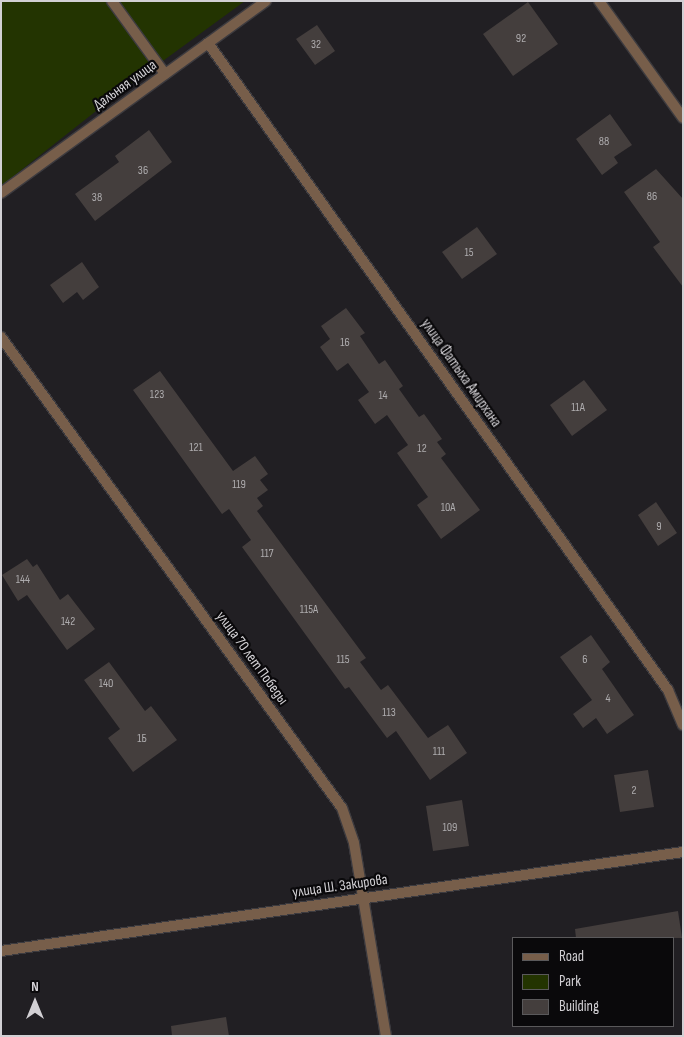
<!DOCTYPE html>
<html>
<head>
<meta charset="utf-8">
<style>
  body { margin:0 }
  #map { position:relative; width:684px; height:1037px; overflow:hidden; background:#211f23; font-family:"Sofia Sans Condensed",sans-serif }
  div>[style] { position:absolute }
  .green>* { inset:0; background:#233401 }
  .building>* { inset:0; background:#443e3d }
  .roads { filter:drop-shadow(1px 0 #3d3b3f) drop-shadow(-1px 0 #3d3b3f) drop-shadow(0 1px #3d3b3f) drop-shadow(0 -1px #3d3b3f) }
  .minor>* { height:10px; margin:-5px; padding:0 5px; transform-origin:5px; border-radius:5px; background:#775e4a }
  span { translate:-50% -50%; white-space:nowrap; text-align:center; line-height:1.15; -webkit-text-stroke:4.5px #0a090b; paint-order:stroke }
  .number-label { font-size:12px; color:#aeacae }
  .number-label span { -webkit-text-stroke-width:0 }
  .street-label { font-size:15px; color:#d2d0d4 }
  .frame { position:absolute; inset:0; border:2px solid #d2d0d4; pointer-events:none }
  .legend { position:absolute; left:512px; top:937px; width:162px; height:90px; box-sizing:border-box; background:#0a090b; border:1px solid #5a595b; margin:0; padding:6px 9px; list-style:none; font-size:15px; color:#d2d0d4 }
  .legend li { display:flex; align-items:center; gap:10px; height:25px }
  .legend b { width:25px; border:1px solid #5a595b }
  .north { position:absolute; left:10px; top:977px; width:50px; height:50px; -webkit-text-stroke:4px #0a090b; paint-order:stroke; rotate:0deg; font-size:14px; font-weight:700; line-height:20px; text-align:center; color:#d2d0d4 }
  .north::after { content:''; display:block; margin:auto; width:18px; height:22px; background:#d2d0d4; clip-path:polygon(50% 0,100% 100%,50% 72%,0 100%) }
</style>
</head>
<body>
<div id="map">
  <div class="green">
    <i style="clip-path:polygon(1px 1px,245px 1px,119px 93px,1px 186px)"></i>
  </div>
  <div class="building">
    <i style="clip-path:polygon(528px 2px,558px 44px,513px 76px,483px 34px)"></i>
    <i style="clip-path:polygon(317px 25px,335px 51px,315px 65px,296px 39px)"></i>
    <i style="clip-path:polygon(610px 114px,632px 145px,614px 157px,618px 163px,602px 175px,576px 139px)"></i>
    <i style="clip-path:polygon(149px 130px,172px 162px,95px 221px,75px 194px,119px 162px,115px 156px)"></i>
    <i style="clip-path:polygon(656px 169px,683px 199px,683px 287px,653px 247px,660px 242px,624px 192px)"></i>
    <i style="clip-path:polygon(477px 227px,497px 254px,462px 279px,442px 252px)"></i>
    <i style="clip-path:polygon(82px 262px,99px 287px,83px 300px,77px 292px,63px 303px,50px 285px)"></i>
    <i style="clip-path:polygon(346px 308px,365px 333px,360px 336px,379px 364px,385px 360px,403px 386px,399px 389px,419px 417px,424px 414px,442px 439px,437px 442px,446px 454px,441px 458px,480px 510px,441px 539px,417px 505px,428px 497px,397px 453px,408px 445px,387px 415px,375px 424px,358px 400px,369px 392px,348px 363px,337px 371px,320px 347px,330px 339px,321px 326px)"></i>
    <i style="clip-path:polygon(160px 371px,233px 471px,255px 456px,268px 474px,260px 480px,268px 490px,257px 498px,263px 506px,257px 511px,366px 658px,360px 662px,381px 690px,388px 685px,428px 738px,448px 725px,467px 753px,430px 780px,396px 731px,387px 738px,349px 687px,345px 689px,242px 547px,251px 540px,229px 509px,222px 514px,133px 390px)"></i>
    <i style="clip-path:polygon(584px 380px,607px 410px,572px 436px,550px 405px)"></i>
    <i style="clip-path:polygon(656px 502px,677px 533px,658px 546px,638px 515px)"></i>
    <i style="clip-path:polygon(27px 559px,33px 567px,37px 564px,60px 600px,68px 594px,95px 629px,67px 650px,27px 595px,18px 601px,2px 575px)"></i>
    <i style="clip-path:polygon(591px 635px,610px 662px,602px 669px,634px 715px,607px 734px,596px 718px,583px 728px,573px 714px,592px 700px,560px 657px)"></i>
    <i style="clip-path:polygon(109px 662px,145px 711px,151px 706px,177px 740px,133px 772px,108px 738px,120px 729px,84px 680px)"></i>
    <i style="clip-path:polygon(648px 770px,654px 807px,620px 812px,614px 775px)"></i>
    <i style="clip-path:polygon(462px 800px,469px 846px,433px 851px,426px 806px)"></i>
    <i style="clip-path:polygon(678px 911px,682px 938px,576px 938px,575px 929px)"></i>
    <i style="clip-path:polygon(226px 1017px,229px 1036px,172px 1036px,171px 1026px)"></i>
  </div>
  <div class="roads">
    <div class="minor">
      <i style="left:112px;top:1px;width:90px;rotate:54deg"></i>
      <i style="left:599px;top:1px;width:144px;rotate:54.3deg"></i>
      <i style="left:208px;top:43px;width:794px;rotate:54.59deg"></i>
      <i style="left:668px;top:690px;width:38px;rotate:67deg"></i>
      <i style="left:1px;top:193px;width:327px;rotate:-35.9deg"></i>
      <i style="left:1px;top:337px;width:581px;rotate:54.1deg"></i>
      <i style="left:342px;top:808px;width:37px;rotate:71deg"></i>
      <i style="left:354px;top:843px;width:196px;rotate:80.6deg"></i>
      <i style="left:1px;top:951px;width:689px;rotate:-8.26deg"></i>
    </div>
  </div>
  <div class="number-label">
    <span style="left:521px;top:39px">92</span>
    <span style="left:316px;top:45px">32</span>
    <span style="left:604px;top:142px">88</span>
    <span style="left:143px;top:171px">36</span>
    <span style="left:652px;top:197px">86</span>
    <span style="left:97px;top:198px">38</span>
    <span style="left:469px;top:253px">15</span>
    <span style="left:345px;top:343px">16</span>
    <span style="left:157px;top:395px">123</span>
    <span style="left:383px;top:396px">14</span>
    <span style="left:578px;top:408px">11А</span>
    <span style="left:196px;top:448px">121</span>
    <span style="left:422px;top:449px">12</span>
    <span style="left:239px;top:485px">119</span>
    <span style="left:448px;top:508px">10А</span>
    <span style="left:659px;top:527px">9</span>
    <span style="left:267px;top:554px">117</span>
    <span style="left:23px;top:580px">144</span>
    <span style="left:309px;top:610px">115А</span>
    <span style="left:68px;top:622px">142</span>
    <span style="left:343px;top:660px">115</span>
    <span style="left:585px;top:660px">6</span>
    <span style="left:106px;top:684px">140</span>
    <span style="left:608px;top:699px">4</span>
    <span style="left:389px;top:713px">113</span>
    <span style="left:142px;top:739px">1Б</span>
    <span style="left:439px;top:752px">111</span>
    <span style="left:634px;top:791px">2</span>
    <span style="left:450px;top:828px">109</span>
  </div>
  <div class="street-label">
    <span style="left:125px;top:85px;rotate:-36deg">Дальняя улица</span>
    <span style="left:461px;top:373px;rotate:55deg">улица Фатыха Амирхана</span>
    <span style="left:252px;top:658px;rotate:54deg">улица 70 лет Победы</span>
    <span style="left:340px;top:886px;rotate:-8deg">улица Ш. Закирова</span>
  </div>
  <div class="frame"></div>
  <ul class="legend">
  <li><b style="height:6px;background:#775e4a"></b>Road</li>
  <li><b style="height:14px;background:#233401"></b>Park</li>
  <li><b style="height:14px;background:#443e3d"></b>Building</li>
  </ul>
  <div class="north">N</div>
</div>
</body>
</html>
